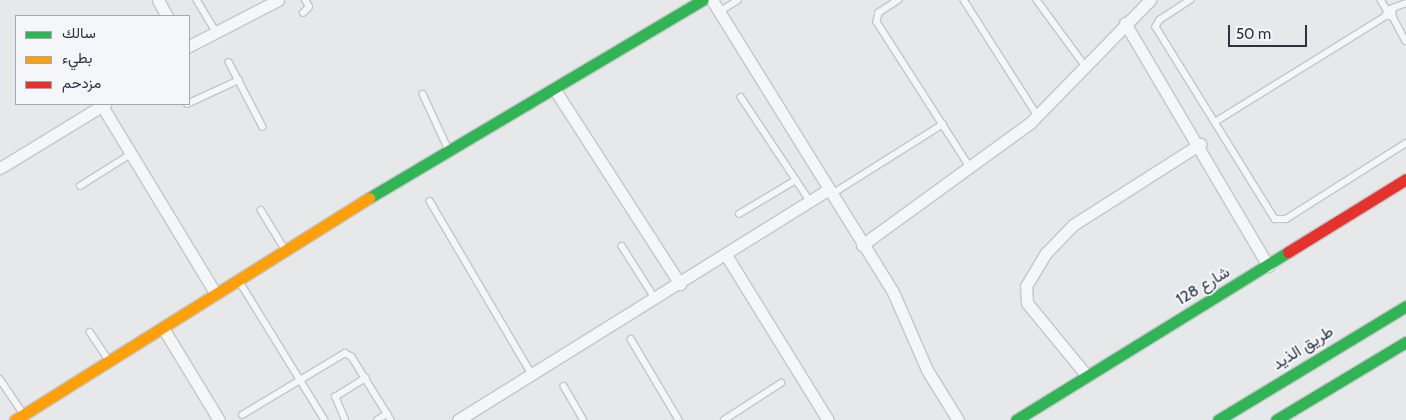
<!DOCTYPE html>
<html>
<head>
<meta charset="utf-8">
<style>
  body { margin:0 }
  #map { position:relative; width:1406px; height:420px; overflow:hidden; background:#e6e8ea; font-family:Cabin,Vazirmatn,sans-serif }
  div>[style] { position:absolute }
  .roads { filter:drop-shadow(1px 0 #c4c6c8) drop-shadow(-1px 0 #c4c6c8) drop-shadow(0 1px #c4c6c8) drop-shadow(0 -1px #c4c6c8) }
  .lane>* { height:5.5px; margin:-2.75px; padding:0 2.75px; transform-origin:2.75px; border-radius:2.75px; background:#f5f6f7 }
  .street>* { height:11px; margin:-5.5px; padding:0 5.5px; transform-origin:5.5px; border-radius:5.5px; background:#f5f6f7 }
  .fast>* { height:11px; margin:-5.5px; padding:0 5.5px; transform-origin:5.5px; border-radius:5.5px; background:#30b455 }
  .slow>* { height:11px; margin:-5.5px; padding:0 5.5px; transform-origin:5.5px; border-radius:5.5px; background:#ff9f0a }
  .jam>* { height:11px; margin:-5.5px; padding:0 5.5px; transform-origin:5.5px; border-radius:5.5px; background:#e5322d }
  span { translate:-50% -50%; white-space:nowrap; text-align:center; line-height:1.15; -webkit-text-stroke:4px #f4f6f9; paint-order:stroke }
  .street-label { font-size:16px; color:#2b3445 }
  .legend { position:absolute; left:15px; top:15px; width:175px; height:90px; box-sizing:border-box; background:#f4f6f9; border:1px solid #a4a8b1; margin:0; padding:6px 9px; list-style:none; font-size:15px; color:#2b3445 }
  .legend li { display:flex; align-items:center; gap:10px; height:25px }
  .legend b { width:25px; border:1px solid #a4a8b1 }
  .scale { position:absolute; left:1228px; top:25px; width:79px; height:22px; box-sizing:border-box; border:2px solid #2b3445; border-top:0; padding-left:6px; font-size:15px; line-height:18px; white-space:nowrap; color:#2b3445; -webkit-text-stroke:4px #f4f6f9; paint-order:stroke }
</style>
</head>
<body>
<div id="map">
  <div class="roads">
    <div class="lane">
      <i style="left:197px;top:0;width:35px;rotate:59deg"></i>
      <i style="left:899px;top:0;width:24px;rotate:147deg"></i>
      <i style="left:879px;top:13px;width:9px;rotate:103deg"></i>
      <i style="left:877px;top:22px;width:172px;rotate:57.3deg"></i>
      <i style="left:964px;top:0;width:138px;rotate:57.5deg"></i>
      <i style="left:1037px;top:0;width:83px;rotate:53.8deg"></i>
      <i style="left:1191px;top:0;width:37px;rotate:147deg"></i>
      <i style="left:1160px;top:20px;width:8px;rotate:120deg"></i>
      <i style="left:1156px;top:27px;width:226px;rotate:58.2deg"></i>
      <i style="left:1275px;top:219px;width:11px"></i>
      <i style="left:1286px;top:219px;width:142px;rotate:-32.3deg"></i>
      <i style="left:1381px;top:0;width:12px;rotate:59deg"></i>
      <i style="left:1393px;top:10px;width:7px;rotate:90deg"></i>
      <i style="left:1393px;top:17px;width:7px;rotate:-172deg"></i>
      <i style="left:1386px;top:16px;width:6px;rotate:-81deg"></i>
      <i style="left:1387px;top:10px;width:20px;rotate:-20deg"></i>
      <i style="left:719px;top:12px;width:22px;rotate:-32deg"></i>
      <i style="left:303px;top:13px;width:8px;rotate:-45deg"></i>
      <i style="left:309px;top:7px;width:8px;rotate:-120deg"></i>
      <i style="left:1393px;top:17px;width:27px;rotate:62deg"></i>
      <i style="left:229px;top:62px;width:73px;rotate:62.4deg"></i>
      <i style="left:423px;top:94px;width:60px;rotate:65.2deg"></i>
      <i style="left:741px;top:97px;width:125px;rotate:56.4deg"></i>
      <i style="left:187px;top:104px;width:57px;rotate:-24.8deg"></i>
      <i style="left:1215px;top:122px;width:201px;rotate:-31.8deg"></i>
      <i style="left:80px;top:186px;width:60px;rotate:-32.1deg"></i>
      <i style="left:832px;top:194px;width:131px;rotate:-32.2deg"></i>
      <i style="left:430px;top:201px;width:201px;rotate:59.5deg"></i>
      <i style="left:261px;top:210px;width:46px;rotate:58.4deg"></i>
      <i style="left:739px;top:214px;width:66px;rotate:-30.8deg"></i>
      <i style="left:622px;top:246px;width:62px;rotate:57.6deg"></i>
      <i style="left:240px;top:282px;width:162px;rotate:58.4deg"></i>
      <i style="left:90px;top:332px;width:32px;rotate:56deg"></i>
      <i style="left:631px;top:339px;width:94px;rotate:59.3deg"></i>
      <i style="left:0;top:379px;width:41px;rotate:55.9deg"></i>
      <i style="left:564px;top:386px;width:39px;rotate:60deg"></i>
      <i style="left:242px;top:415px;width:120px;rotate:-31deg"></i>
      <i style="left:345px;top:353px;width:8px;rotate:30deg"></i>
      <i style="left:352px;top:357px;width:74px;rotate:58.2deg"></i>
      <i style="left:345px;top:420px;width:25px;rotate:-113deg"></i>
      <i style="left:335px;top:397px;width:36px;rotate:-32deg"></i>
      <i style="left:377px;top:420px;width:12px;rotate:-31deg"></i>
      <i style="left:724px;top:420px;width:68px;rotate:-33deg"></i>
    </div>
    <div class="street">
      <i style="left:158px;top:0;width:18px;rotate:61deg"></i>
      <i style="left:712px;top:0;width:344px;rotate:58.2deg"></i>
      <i style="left:893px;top:292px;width:85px;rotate:66.4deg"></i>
      <i style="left:927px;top:370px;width:59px;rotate:58.2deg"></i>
      <i style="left:1125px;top:23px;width:282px;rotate:59.5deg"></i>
      <i style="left:189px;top:46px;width:100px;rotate:-27.3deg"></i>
      <i style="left:555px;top:90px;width:231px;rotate:57.2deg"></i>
      <i style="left:102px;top:106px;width:220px;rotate:58.8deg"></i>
      <i style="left:0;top:168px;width:123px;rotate:-31.4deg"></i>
      <i style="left:862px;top:245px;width:208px;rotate:-36deg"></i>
      <i style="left:1030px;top:123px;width:172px;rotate:-45.7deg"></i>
      <i style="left:726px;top:255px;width:194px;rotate:58.3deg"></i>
      <i style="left:163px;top:328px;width:108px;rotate:58.7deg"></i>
      <i style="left:1087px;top:376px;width:94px;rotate:-129.4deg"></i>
      <i style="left:1027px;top:303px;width:17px;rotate:-93deg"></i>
      <i style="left:1026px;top:286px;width:39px;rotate:-59deg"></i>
      <i style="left:1046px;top:253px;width:39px;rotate:-46deg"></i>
      <i style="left:1073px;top:225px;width:151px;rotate:-32.5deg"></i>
      <i style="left:458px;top:420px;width:435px;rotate:-31.9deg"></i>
    </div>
    <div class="fast">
      <i style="left:369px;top:198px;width:388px;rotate:-30.7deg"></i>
      <i style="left:1016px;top:420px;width:320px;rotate:-31.7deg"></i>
      <i style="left:1218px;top:420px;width:220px;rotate:-31.2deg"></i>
      <i style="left:1276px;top:420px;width:152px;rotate:-31deg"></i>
    </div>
    <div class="slow">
      <i style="left:15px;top:420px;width:418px;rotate:-32.1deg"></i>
    </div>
    <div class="jam">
      <i style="left:1288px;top:252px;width:139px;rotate:-31.7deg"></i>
    </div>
  </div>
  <div class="street-label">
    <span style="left:1203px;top:286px;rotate:-31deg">شارع 128</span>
    <span style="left:1303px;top:348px;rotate:-32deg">طريق الذيد</span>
  </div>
  <ul class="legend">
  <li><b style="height:6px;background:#30b455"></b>سالك</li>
  <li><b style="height:6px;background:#ff9f0a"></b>بطيء</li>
  <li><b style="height:6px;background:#e5322d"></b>مزدحم</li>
  </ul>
  <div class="scale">50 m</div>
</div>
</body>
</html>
